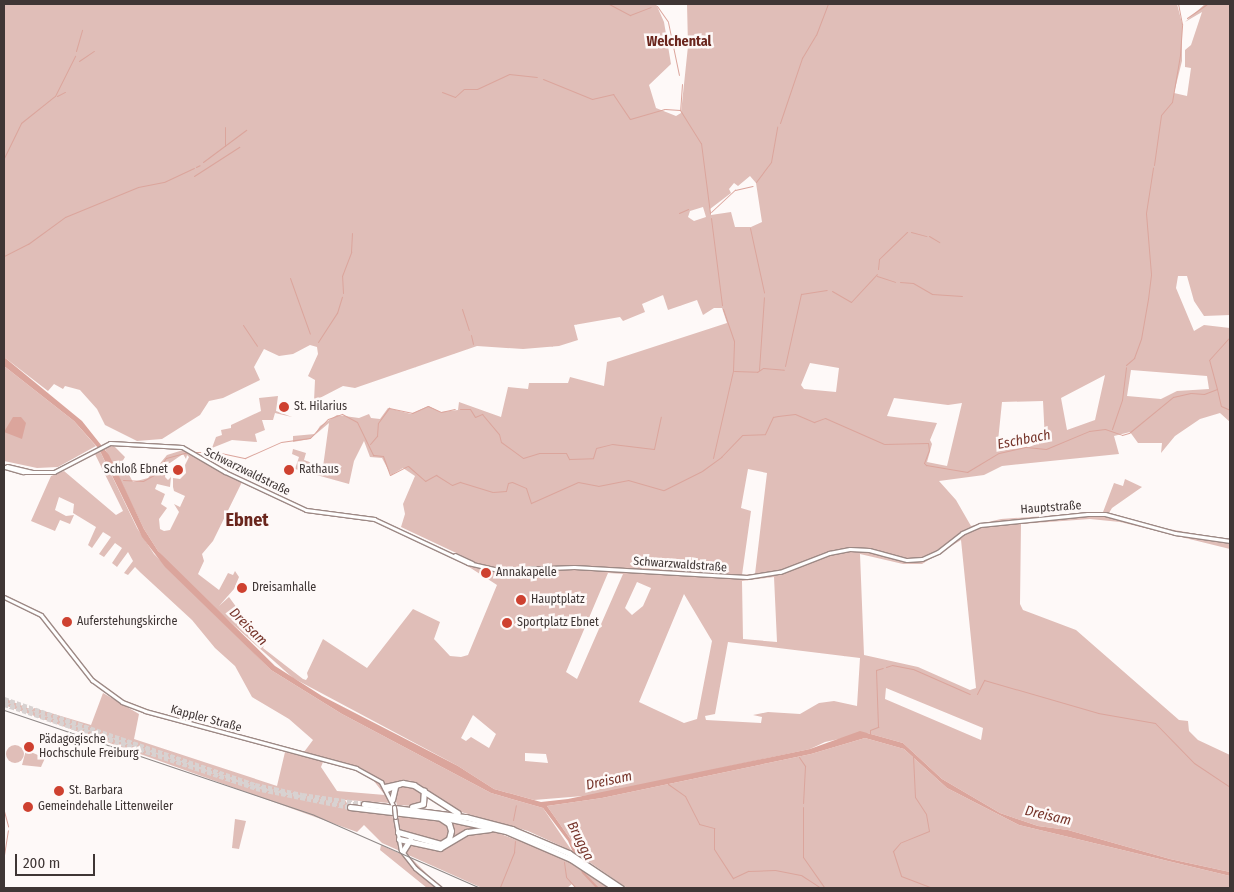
<!DOCTYPE html>
<html>
<head>
<meta charset="utf-8">
<style>
  body { margin:0 }
  #map { position:relative; width:1234px; height:892px; overflow:hidden; background:#fef9f8; font-family:"Fira Sans Condensed",sans-serif }
  div>[style] { position:absolute }
  .green>* { inset:0; background:#e0beb8 }
  .round { border-radius:50% }
  .water>* { inset:0; background:#dba59c }
  .stream>* { height:1px; margin:-0.5px; padding:0 0.5px; transform-origin:0.5px; border-radius:0.5px; background:#dba59c }
  .highway-tunnel>* { height:4.5px; margin-top:-2.25px; transform-origin:0; background:repeating-linear-gradient(90deg,#d8d2d1 0 4.5px,transparent 0 6.5px) }
  .roads { filter:drop-shadow(1px 0 #9d8985) drop-shadow(-1px 0 #9d8985) drop-shadow(0 1px #9d8985) drop-shadow(0 -1px #9d8985) }
  .secondary>* { height:3px; margin:-1.5px; padding:0 1.5px; transform-origin:1.5px; border-radius:1.5px; background:#fff }
  .highway>* { height:4.5px; margin:-2.25px; padding:0 2.25px; transform-origin:2.25px; border-radius:2.25px; background:#fff }
  .rail>* { height:1px; margin:-0.5px; padding:0 0.5px; transform-origin:0.5px; border-radius:0.5px; background:#8f8887 }
  .bridges { filter:drop-shadow(1px 0 #9d8985) drop-shadow(-1px 0 #9d8985) drop-shadow(0 1px #9d8985) drop-shadow(0 -1px #9d8985) }
  .secondary-bridge>* { height:3px; margin:-1.5px; padding:0 1.5px; transform-origin:1.5px; border-radius:1.5px; background:#fff }
  .dots>* { width:14px; height:14px; translate:-50% -50%; box-sizing:border-box; border:2px solid #fef9f8; border-radius:50% }
  span { translate:-50% -50%; white-space:nowrap; text-align:center; line-height:1.15; -webkit-text-stroke:5px #fef9f8; paint-order:stroke }
  .poi-label { font-size:12px; color:#3f3635 }
  .left { translate:0 -50%; text-align:left }
  .right { translate:-100% -50%; text-align:right }
  .street-label { font-size:12px; color:#3f3635 }
  .neighbourhood-label { font-size:14px; color:#6a261d; font-weight:700 }
  .water-label { font-size:14px; color:#76342a; font-style:italic }
  .district-label { font-size:18px; color:#6a261d; font-weight:700 }
  .frame { position:absolute; inset:0; border:5px solid #3f3635; pointer-events:none }
  .scale { position:absolute; left:15px; top:854px; width:80px; height:22px; box-sizing:border-box; border:2px solid #3f3635; border-top:0; padding-left:6px; font-size:15px; line-height:18px; white-space:nowrap; color:#3f3635; -webkit-text-stroke:4px #fef9f8; paint-order:stroke }
</style>
</head>
<body>
<div id="map">
  <div class="green">
    <i style="clip-path:polygon(evenodd,4px 4px,656px 4px,664px 22px,671px 64px,649px 85px,656px 108px,676px 116px,681px 113px,688px 46px,687px 4px,1177px 4px,1182px 23px,1182px 61px,1174px 93px,1187px 96px,1191px 68px,1185px 67px,1185px 50px,1191px 45px,1202px 12px,1185px 22px,1205px 4px,1230px 4px,1230px 315px,1204px 316px,1194px 301px,1187px 276px,1178px 276px,1176px 288px,1194px 331px,1204px 325px,1230px 328px,1230px 422px,1220px 413px,1200px 419px,1175px 436px,1161px 453px,1162px 443px,1138px 443px,1130px 432px,1114px 436px,1119px 454px,1002px 466px,984px 475px,939px 481px,956px 500px,971px 526px,1001px 519px,1103px 512px,1114px 483px,1123px 486px,1125px 479px,1142px 487px,1112px 508px,1109px 513px,1158px 527px,1230px 540px,1230px 549px,1120px 522px,1090px 519px,1021px 524px,1020px 604px,1023px 610px,1076px 630px,1179px 720px,1188px 721px,1189px 731px,1198px 740px,1230px 755px,1230px 872px,1170px 859px,1068px 830px,1038px 826px,1000px 813px,942px 779px,903px 743px,867px 733px,825px 742px,810px 749px,595px 795px,534px 800px,494px 789px,458px 766px,293px 678px,181px 578px,158px 551px,144px 529px,104px 447px,112px 444px,125px 457px,122px 462px,133px 482px,148px 478px,167px 455px,183px 450px,242px 482px,213px 541px,202px 554px,204px 561px,198px 574px,219px 590px,228px 573px,233px 575px,235px 571px,239px 577px,234px 589px,219px 606px,229px 597px,237px 608px,233px 620px,238px 625px,243px 621px,266px 641px,263px 648px,303px 679px,306px 680px,308px 677px,307px 673px,323px 639px,367px 668px,413px 609px,440px 622px,434px 639px,450px 656px,461px 657px,468px 655px,497px 585px,466px 565px,469px 559px,401px 527px,405px 514px,403px 504px,415px 476px,403px 468px,391px 475px,382px 458px,370px 457px,364px 441px,354px 461px,349px 484px,295px 469px,299px 457px,292px 454px,293px 449px,306px 453px,304px 460px,323px 467px,329px 423px,310px 439px,293px 442px,293px 436px,315px 434px,320px 426px,337px 415px,359px 418px,369px 414px,371px 418px,380px 419px,388px 408px,411px 414px,428px 406px,441px 412px,458px 410px,459px 402px,501px 417px,508px 387px,528px 389px,529px 383px,568px 383px,570px 377px,604px 386px,607px 362px,727px 323px,722px 308px,714px 308px,703px 315px,697px 300px,668px 310px,663px 295px,642px 304px,645px 312px,623px 321px,620px 317px,574px 325px,578px 340px,559px 346px,523px 349px,477px 346px,355px 388px,343px 386px,314px 401px,315px 380px,308px 376px,318px 354px,317px 347px,310px 345px,293px 354px,279px 356px,264px 349px,254px 367px,260px 380px,223px 398px,209px 401px,200px 415px,162px 439px,137px 441px,105px 425px,97px 409px,80px 390px,65px 386px,63px 389px,54px 384px,48px 391px,4px 357px,4px 4px,750px 176px,756px 183px,762px 222px,751px 227px,735px 227px,731px 212px,711px 215px,710px 209px,731px 193px,729px 189px,734px 183px,738px 186px,750px 176px,4px 4px,703px 207px,706px 217px,694px 221px,688px 217px,690px 211px,703px 207px,4px 4px,810px 363px,839px 368px,836px 392px,804px 389px,801px 385px,810px 363px,4px 4px,1131px 370px,1207px 376px,1209px 389px,1177px 391px,1161px 399px,1127px 396px,1131px 370px,4px 4px,1105px 375px,1095px 420px,1067px 430px,1061px 398px,1105px 375px,4px 4px,894px 398px,948px 405px,962px 403px,947px 466px,927px 462px,932px 444px,930px 440px,937px 423px,887px 416px,894px 398px,4px 4px,1043px 401px,1045px 441px,1029px 447px,997px 451px,1002px 402px,1043px 401px,4px 4px,183px 454px,186px 459px,187px 455px,189px 457px,185px 465px,186px 473px,180px 479px,173px 478px,173px 487px,174px 491px,185px 496px,180px 507px,174px 504px,179px 512px,170px 530px,164px 531px,160px 529px,159px 519px,167px 508px,161px 504px,165px 494px,155px 489px,157px 484px,170px 487px,171px 477px,168px 480px,165px 477px,167px 465px,183px 454px,4px 4px,748px 469px,767px 473px,755px 574px,742px 575px,751px 511px,741px 508px,748px 469px,4px 4px,961px 540px,976px 688px,970px 690px,918px 667px,864px 655px,860px 554px,903px 564px,922px 564px,961px 540px,4px 4px,608px 573px,623px 574px,577px 679px,566px 672px,608px 573px,4px 4px,774px 577px,777px 642px,743px 639px,742px 581px,774px 577px,4px 4px,637px 582px,651px 588px,643px 606px,632px 615px,625px 608px,637px 582px,4px 4px,684px 594px,712px 641px,697px 719px,684px 723px,639px 702px,684px 594px,4px 4px,728px 642px,860px 658px,857px 706px,834px 701px,819px 703px,800px 714px,768px 712px,753px 715px,762px 717px,761px 723px,706px 720px,705px 716px,715px 714px,728px 642px,4px 4px,886px 688px,983px 728px,981px 740px,885px 699px,886px 688px,4px 4px,473px 715px,496px 734px,489px 748px,471px 737px,466px 741px,461px 738px,473px 715px,4px 4px,525px 753px,546px 754px,548px 763px,525px 761px,525px 753px)"></i>
    <i style="clip-path:polygon(4px 366px,74px 421px,96px 446px,58px 467px,37px 468px,4px 461px)"></i>
    <i style="clip-path:polygon(278px 396px,276px 411px,292px 417px,275px 413px,273px 420px,262px 420px,265px 430px,255px 434px,257px 442px,232px 440px,212px 448px,216px 437px,222px 435px,221px 430px,231px 428px,231px 425px,261px 411px,259px 398px)"></i>
    <i style="clip-path:polygon(evenodd,99px 449px,137px 528px,154px 554px,271px 670px,342px 714px,491px 793px,543px 808px,572px 851px,528px 831px,454px 810px,412px 781px,401px 780px,382px 786px,390px 803px,345px 800px,350px 808px,392px 814px,400px 851px,382px 843px,364px 825px,357px 832px,4px 705px,4px 698px,32px 710px,34px 708px,91px 725px,103px 693px,139px 714px,134px 739px,277px 786px,285px 752px,301px 756px,313px 740px,289px 719px,252px 697px,235px 666px,215px 648px,192px 620px,141px 573px,135px 567px,128px 575px,124px 573px,133px 561px,128px 552px,117px 567px,112px 563px,122px 548px,115px 543px,104px 557px,99px 554px,111px 537px,103px 532px,92px 548px,88px 545px,96px 527px,73px 513px,74px 504px,59px 497px,55px 510px,66px 516px,74px 515px,70px 524px,60px 520px,55px 531px,31px 521px,51px 476px,64px 471px,116px 515px,123px 511px,94px 452px,99px 449px,323px 762px,357px 770px,373px 780px,385px 795px,337px 791px,321px 767px,323px 762px)"></i>
    <i style="clip-path:polygon(865px 738px,904px 749px,947px 788px,1019px 825px,1230px 876px,1230px 888px,627px 888px,576px 853px,571px 840px,547px 806px,602px 798px,811px 754px)"></i>
    <i class="round" style="left:6px;top:745px;width:18px;height:18px"></i>
    <i style="clip-path:polygon(26px 750px,45px 758px,41px 767px,22px 765px)"></i>
    <i style="clip-path:polygon(402px 785px,411px 785px,423px 792px,423px 802px,414px 806px,397px 805px,394px 795px)"></i>
    <i style="clip-path:polygon(398px 815px,440px 821px,448px 826px,447px 838px,441px 842px,400px 831px)"></i>
    <i style="clip-path:polygon(235px 819px,246px 821px,239px 849px,232px 848px)"></i>
    <i style="clip-path:polygon(451px 822px,478px 827px,441px 847px,434px 847px,414px 839px,403px 839px,413px 838px,441px 846px,451px 838px)"></i>
    <i style="clip-path:polygon(490px 830px,560px 856px,608px 888px,575px 888px,572px 884px,567px 888px,482px 888px,406px 854px,409px 842px,444px 848px,464px 835px)"></i>
    <i style="clip-path:polygon(381px 845px,412px 859px,430px 877px,427px 880px,438px 888px,427px 888px,380px 850px)"></i>
  </div>
  <div class="water">
    <i style="clip-path:polygon(4px 357px,82px 421px,109px 455px,144px 529px,158px 551px,275px 666px,322px 696px,458px 766px,494px 789px,541px 802px,568px 799px,810px 749px,860px 731px,903px 743px,942px 779px,1000px 813px,1038px 826px,1068px 830px,1170px 859px,1230px 872px,1230px 876px,1019px 825px,947px 788px,904px 749px,865px 738px,811px 754px,602px 798px,547px 806px,571px 840px,584px 872px,599px 888px,596px 888px,582px 873px,568px 841px,543px 808px,491px 793px,342px 714px,271px 670px,165px 567px,142px 537px,99px 449px,74px 421px,4px 366px)"></i>
    <i style="clip-path:polygon(13px 417px,21px 417px,26px 423px,22px 439px,4px 432px)"></i>
  </div>
  <div class="stream">
    <i style="left:609px;top:4px;width:24px;rotate:28deg"></i>
    <i style="left:630px;top:15px;width:22px;rotate:-21deg"></i>
    <i style="left:657px;top:6px;width:19px;rotate:55deg"></i>
    <i style="left:668px;top:22px;width:54px;rotate:78.3deg"></i>
    <i style="left:1187px;top:18px;width:24px;rotate:-35deg"></i>
    <i style="left:76px;top:51px;width:22px;rotate:-74deg"></i>
    <i style="left:79px;top:61px;width:18px;rotate:-34deg"></i>
    <i style="left:543px;top:79px;width:53px;rotate:22.2deg"></i>
    <i style="left:592px;top:99px;width:22px;rotate:-13deg"></i>
    <i style="left:613px;top:94px;width:30px;rotate:56deg"></i>
    <i style="left:630px;top:119px;width:36px;rotate:-16deg"></i>
    <i style="left:665px;top:109px;width:15px;rotate:4deg"></i>
    <i style="left:682px;top:84px;width:26px;rotate:94deg"></i>
    <i style="left:680px;top:110px;width:39px;rotate:58deg"></i>
    <i style="left:701px;top:143px;width:71px;rotate:82.7deg"></i>
    <i style="left:442px;top:92px;width:14px;rotate:21deg"></i>
    <i style="left:455px;top:97px;width:12px;rotate:-42deg"></i>
    <i style="left:464px;top:89px;width:13px"></i>
    <i style="left:477px;top:89px;width:35px;rotate:-25deg"></i>
    <i style="left:509px;top:74px;width:28px;rotate:6deg"></i>
    <i style="left:57px;top:96px;width:9px;rotate:-27deg"></i>
    <i style="left:780px;top:123px;width:69px;rotate:-71.3deg"></i>
    <i style="left:802px;top:58px;width:27px;rotate:-59deg"></i>
    <i style="left:816px;top:35px;width:33px;rotate:-69deg"></i>
    <i style="left:225px;top:146px;width:19px;rotate:-90deg"></i>
    <i style="left:4px;top:158px;width:39px;rotate:-64deg"></i>
    <i style="left:21px;top:123px;width:43px;rotate:-38.5deg"></i>
    <i style="left:55px;top:96px;width:45px;rotate:-63.4deg"></i>
    <i style="left:203px;top:162px;width:54px;rotate:-36.7deg"></i>
    <i style="left:1154px;top:165px;width:50px;rotate:-82deg"></i>
    <i style="left:1161px;top:115px;width:17px;rotate:-50deg"></i>
    <i style="left:1172px;top:102px;width:48px;rotate:-80.3deg"></i>
    <i style="left:1180px;top:55px;width:31px;rotate:-86deg"></i>
    <i style="left:1182px;top:24px;width:20px;rotate:-101deg"></i>
    <i style="left:196px;top:167px;width:4px;rotate:-27deg"></i>
    <i style="left:194px;top:176px;width:54px;rotate:-32.8deg"></i>
    <i style="left:756px;top:182px;width:25px;rotate:-53deg"></i>
    <i style="left:771px;top:162px;width:36px;rotate:-80deg"></i>
    <i style="left:711px;top:212px;width:33px;rotate:-43deg"></i>
    <i style="left:735px;top:190px;width:18px;rotate:-13deg"></i>
    <i style="left:679px;top:213px;width:10px;rotate:-24deg"></i>
    <i style="left:711px;top:218px;width:88px;rotate:82.8deg"></i>
    <i style="left:750px;top:228px;width:66px;rotate:77.7deg"></i>
    <i style="left:911px;top:232px;width:16px;rotate:15deg"></i>
    <i style="left:929px;top:236px;width:12px;rotate:31deg"></i>
    <i style="left:4px;top:256px;width:27px;rotate:-27deg"></i>
    <i style="left:28px;top:244px;width:46px;rotate:-36.1deg"></i>
    <i style="left:65px;top:217px;width:79px;rotate:-22.3deg"></i>
    <i style="left:138px;top:187px;width:26px;rotate:-11deg"></i>
    <i style="left:164px;top:182px;width:33px;rotate:-25deg"></i>
    <i style="left:878px;top:269px;width:10px;rotate:-84deg"></i>
    <i style="left:879px;top:259px;width:39px;rotate:-44deg"></i>
    <i style="left:877px;top:276px;width:19px;rotate:18deg"></i>
    <i style="left:290px;top:278px;width:59px;rotate:70.3deg"></i>
    <i style="left:900px;top:282px;width:13px;rotate:4deg"></i>
    <i style="left:913px;top:283px;width:22px;rotate:30deg"></i>
    <i style="left:932px;top:294px;width:30px;rotate:4deg"></i>
    <i style="left:832px;top:291px;width:22px;rotate:30deg"></i>
    <i style="left:851px;top:302px;width:38px;rotate:-47deg"></i>
    <i style="left:343px;top:293px;width:17px;rotate:-93deg"></i>
    <i style="left:342px;top:276px;width:26px;rotate:-69deg"></i>
    <i style="left:351px;top:252px;width:19px;rotate:-87deg"></i>
    <i style="left:462px;top:309px;width:22px;rotate:72deg"></i>
    <i style="left:243px;top:325px;width:25px;rotate:56deg"></i>
    <i style="left:471px;top:335px;width:9px;rotate:77deg"></i>
    <i style="left:318px;top:342px;width:35px;rotate:-57deg"></i>
    <i style="left:337px;top:313px;width:17px;rotate:-73deg"></i>
    <i style="left:1126px;top:365px;width:11px;rotate:-41deg"></i>
    <i style="left:1134px;top:358px;width:20px;rotate:-70deg"></i>
    <i style="left:1141px;top:339px;width:41px;rotate:-80.1deg"></i>
    <i style="left:1148px;top:299px;width:25px;rotate:-83deg"></i>
    <i style="left:1151px;top:274px;width:61px;rotate:-94.7deg"></i>
    <i style="left:1146px;top:213px;width:46px;rotate:-81.2deg"></i>
    <i style="left:785px;top:366px;width:74px;rotate:-77.5deg"></i>
    <i style="left:801px;top:294px;width:26px;rotate:-9deg"></i>
    <i style="left:759px;top:370px;width:73px;rotate:-86.1deg"></i>
    <i style="left:734px;top:371px;width:23px;rotate:2deg"></i>
    <i style="left:757px;top:372px;width:7px;rotate:-34deg"></i>
    <i style="left:763px;top:368px;width:21px;rotate:5deg"></i>
    <i style="left:1217px;top:389px;width:30px;rotate:-105deg"></i>
    <i style="left:1209px;top:360px;width:31px;rotate:-48deg"></i>
    <i style="left:460px;top:409px;width:10px"></i>
    <i style="left:470px;top:409px;width:9px;rotate:58deg"></i>
    <i style="left:475px;top:417px;width:8px;rotate:-23deg"></i>
    <i style="left:482px;top:414px;width:26px;rotate:50deg"></i>
    <i style="left:499px;top:434px;width:8px;rotate:76deg"></i>
    <i style="left:501px;top:442px;width:27px;rotate:36deg"></i>
    <i style="left:523px;top:458px;width:17px;rotate:-17deg"></i>
    <i style="left:539px;top:453px;width:27px"></i>
    <i style="left:566px;top:453px;width:7px;rotate:63deg"></i>
    <i style="left:569px;top:459px;width:24px;rotate:-2deg"></i>
    <i style="left:593px;top:458px;width:10px;rotate:-73deg"></i>
    <i style="left:596px;top:448px;width:16px;rotate:-14deg"></i>
    <i style="left:612px;top:444px;width:42px;rotate:6.8deg"></i>
    <i style="left:654px;top:449px;width:33px;rotate:-78deg"></i>
    <i style="left:1112px;top:429px;width:31px;rotate:-71deg"></i>
    <i style="left:1122px;top:400px;width:33px;rotate:-83deg"></i>
    <i style="left:370px;top:444px;width:11px;rotate:-49deg"></i>
    <i style="left:377px;top:436px;width:13px;rotate:-86deg"></i>
    <i style="left:378px;top:423px;width:19px;rotate:-54deg"></i>
    <i style="left:389px;top:408px;width:24px;rotate:12deg"></i>
    <i style="left:412px;top:413px;width:17px;rotate:-24deg"></i>
    <i style="left:428px;top:406px;width:14px;rotate:25deg"></i>
    <i style="left:441px;top:412px;width:14px;rotate:-12deg"></i>
    <i style="left:193px;top:452px;width:23px"></i>
    <i style="left:216px;top:452px;width:30px;rotate:12deg"></i>
    <i style="left:245px;top:458px;width:39px;rotate:-24deg"></i>
    <i style="left:281px;top:442px;width:29px;rotate:-8deg"></i>
    <i style="left:310px;top:438px;width:26px;rotate:-47deg"></i>
    <i style="left:328px;top:419px;width:15px;rotate:-20deg"></i>
    <i style="left:342px;top:414px;width:17px;rotate:28deg"></i>
    <i style="left:357px;top:422px;width:37px;rotate:64deg"></i>
    <i style="left:373px;top:455px;width:10px;rotate:6deg"></i>
    <i style="left:383px;top:456px;width:20px;rotate:70deg"></i>
    <i style="left:390px;top:475px;width:20px;rotate:-27deg"></i>
    <i style="left:408px;top:466px;width:23px;rotate:41deg"></i>
    <i style="left:425px;top:481px;width:13px;rotate:-29deg"></i>
    <i style="left:436px;top:475px;width:19px;rotate:32deg"></i>
    <i style="left:452px;top:485px;width:9px;rotate:-21deg"></i>
    <i style="left:460px;top:482px;width:34px;rotate:17deg"></i>
    <i style="left:493px;top:492px;width:13px;rotate:-4deg"></i>
    <i style="left:506px;top:491px;width:8px;rotate:-76deg"></i>
    <i style="left:508px;top:483px;width:4px;rotate:-14deg"></i>
    <i style="left:512px;top:482px;width:15px;rotate:23deg"></i>
    <i style="left:526px;top:488px;width:16px;rotate:72deg"></i>
    <i style="left:531px;top:503px;width:51px;rotate:-24.1deg"></i>
    <i style="left:578px;top:482px;width:20px;rotate:11deg"></i>
    <i style="left:598px;top:486px;width:31px;rotate:-11deg"></i>
    <i style="left:628px;top:480px;width:37px;rotate:16deg"></i>
    <i style="left:664px;top:490px;width:42px;rotate:-26.6deg"></i>
    <i style="left:702px;top:471px;width:24px;rotate:-36deg"></i>
    <i style="left:721px;top:457px;width:30px;rotate:-46deg"></i>
    <i style="left:742px;top:435px;width:23px;rotate:-2deg"></i>
    <i style="left:765px;top:434px;width:19px;rotate:-65deg"></i>
    <i style="left:773px;top:417px;width:5px;rotate:-11deg"></i>
    <i style="left:778px;top:416px;width:17px;rotate:-7deg"></i>
    <i style="left:795px;top:414px;width:21px;rotate:23deg"></i>
    <i style="left:814px;top:422px;width:12px;rotate:-20deg"></i>
    <i style="left:825px;top:418px;width:64px;rotate:23.8deg"></i>
    <i style="left:884px;top:444px;width:44px;rotate:-1.3deg"></i>
    <i style="left:928px;top:443px;width:7px;rotate:82deg"></i>
    <i style="left:929px;top:450px;width:14px;rotate:111deg"></i>
    <i style="left:924px;top:463px;width:3px;rotate:45deg"></i>
    <i style="left:926px;top:465px;width:42px;rotate:9.7deg"></i>
    <i style="left:967px;top:472px;width:37px;rotate:-31deg"></i>
    <i style="left:999px;top:453px;width:28px;rotate:-13deg"></i>
    <i style="left:1026px;top:447px;width:20px;rotate:6deg"></i>
    <i style="left:1046px;top:449px;width:47px;rotate:-22.7deg"></i>
    <i style="left:1089px;top:431px;width:16px;rotate:-7deg"></i>
    <i style="left:1105px;top:429px;width:18px;rotate:19deg"></i>
    <i style="left:1122px;top:435px;width:7px;rotate:-16deg"></i>
    <i style="left:1129px;top:433px;width:57px;rotate:-39.3deg"></i>
    <i style="left:1173px;top:397px;width:18px;rotate:-13deg"></i>
    <i style="left:1191px;top:393px;width:13px;rotate:4deg"></i>
    <i style="left:1204px;top:394px;width:14px;rotate:-21deg"></i>
    <i style="left:1217px;top:389px;width:17px;rotate:77deg"></i>
    <i style="left:1221px;top:406px;width:10px;rotate:24deg"></i>
    <i style="left:713px;top:458px;width:89px;rotate:-77.1deg"></i>
    <i style="left:733px;top:371px;width:30px;rotate:-88deg"></i>
    <i style="left:734px;top:341px;width:34px;rotate:-109deg"></i>
    <i style="left:123px;top:480px;width:20px;rotate:3deg"></i>
    <i style="left:143px;top:481px;width:13px;rotate:-29deg"></i>
    <i style="left:154px;top:475px;width:21px;rotate:-55deg"></i>
    <i style="left:166px;top:458px;width:24px;rotate:-15deg"></i>
    <i style="left:886px;top:667px;width:6px;rotate:-18deg"></i>
    <i style="left:892px;top:665px;width:21px;rotate:11deg"></i>
    <i style="left:913px;top:669px;width:62px;rotate:23.7deg"></i>
    <i style="left:977px;top:694px;width:16px;rotate:-63deg"></i>
    <i style="left:984px;top:680px;width:119px;rotate:16.1deg"></i>
    <i style="left:1098px;top:713px;width:58px;rotate:10deg"></i>
    <i style="left:1155px;top:723px;width:56px;rotate:45.7deg"></i>
    <i style="left:1194px;top:763px;width:43px;rotate:33.7deg"></i>
    <i style="left:870px;top:734px;width:4px;rotate:-90deg"></i>
    <i style="left:870px;top:730px;width:9px;rotate:-21deg"></i>
    <i style="left:878px;top:727px;width:57px;rotate:-92deg"></i>
    <i style="left:876px;top:670px;width:7px;rotate:-16deg"></i>
    <i style="left:913px;top:756px;width:41px;rotate:87.2deg"></i>
    <i style="left:915px;top:797px;width:20px;rotate:57deg"></i>
    <i style="left:926px;top:814px;width:17px;rotate:80deg"></i>
    <i style="left:929px;top:831px;width:31px;rotate:158deg"></i>
    <i style="left:900px;top:843px;width:11px;rotate:131deg"></i>
    <i style="left:893px;top:851px;width:26px;rotate:72deg"></i>
    <i style="left:901px;top:876px;width:33px;rotate:21deg"></i>
    <i style="left:799px;top:757px;width:11px;rotate:56deg"></i>
    <i style="left:805px;top:766px;width:37px;rotate:93deg"></i>
    <i style="left:668px;top:784px;width:21px;rotate:35deg"></i>
    <i style="left:685px;top:796px;width:31px;rotate:63deg"></i>
    <i style="left:699px;top:824px;width:16px;rotate:15deg"></i>
    <i style="left:714px;top:828px;width:21px;rotate:90deg"></i>
    <i style="left:714px;top:849px;width:35px;rotate:57deg"></i>
    <i style="left:733px;top:878px;width:17px;rotate:-25deg"></i>
    <i style="left:748px;top:871px;width:27px;rotate:-2deg"></i>
    <i style="left:775px;top:870px;width:26px;rotate:11deg"></i>
    <i style="left:801px;top:875px;width:24px;rotate:33deg"></i>
    <i style="left:803px;top:807px;width:50px;rotate:90deg"></i>
    <i style="left:803px;top:857px;width:38px;rotate:55deg"></i>
    <i style="left:4px;top:811px;width:16px;rotate:75deg"></i>
    <i style="left:513px;top:820px;width:15px;rotate:-79deg"></i>
    <i style="left:4px;top:855px;width:25px;rotate:-81deg"></i>
    <i style="left:564px;top:862px;width:15px;rotate:82deg"></i>
    <i style="left:566px;top:877px;width:15px;rotate:48deg"></i>
    <i style="left:500px;top:887px;width:38px;rotate:-68deg"></i>
    <i style="left:514px;top:852px;width:11px;rotate:-85deg"></i>
  </div>
  <div class="highway-tunnel">
    <i style="left:4px;top:699px;width:265px;rotate:18.9deg"></i>
    <i style="left:255px;top:785px;width:48px;rotate:12deg"></i>
    <i style="left:302px;top:795px;width:63px;rotate:8.3deg"></i>
    <i style="left:4px;top:704px;width:266px;rotate:18.4deg"></i>
    <i style="left:256px;top:788px;width:96px;rotate:11.4deg"></i>
  </div>
  <div class="roads">
    <div class="secondary">
      <i style="left:7px;top:466px;width:26px;rotate:13deg"></i>
      <i style="left:5px;top:467px;width:19px;rotate:16deg"></i>
      <i style="left:23px;top:472px;width:31px"></i>
      <i style="left:54px;top:472px;width:63px;rotate:-27.4deg"></i>
      <i style="left:110px;top:443px;width:72px;rotate:3.2deg"></i>
      <i style="left:182px;top:447px;width:50px;rotate:30.2deg"></i>
      <i style="left:225px;top:472px;width:89px;rotate:25.1deg"></i>
      <i style="left:306px;top:510px;width:69px;rotate:7.5deg"></i>
      <i style="left:374px;top:519px;width:104px;rotate:25.1deg"></i>
      <i style="left:468px;top:563px;width:31px;rotate:13deg"></i>
      <i style="left:498px;top:570px;width:76px;rotate:-2.3deg"></i>
      <i style="left:574px;top:567px;width:173px;rotate:3.3deg"></i>
      <i style="left:747px;top:577px;width:33px;rotate:-9deg"></i>
      <i style="left:780px;top:572px;width:53px;rotate:-21.2deg"></i>
      <i style="left:829px;top:553px;width:21px;rotate:-11deg"></i>
      <i style="left:850px;top:549px;width:19px;rotate:3deg"></i>
      <i style="left:869px;top:550px;width:39px;rotate:15deg"></i>
      <i style="left:907px;top:560px;width:15px;rotate:-4deg"></i>
      <i style="left:922px;top:559px;width:17px;rotate:-24deg"></i>
      <i style="left:938px;top:552px;width:31px;rotate:-38deg"></i>
      <i style="left:962px;top:533px;width:20px;rotate:-24deg"></i>
      <i style="left:980px;top:525px;width:108px;rotate:-5.9deg"></i>
      <i style="left:1087px;top:514px;width:18px"></i>
      <i style="left:1105px;top:514px;width:73px;rotate:15.2deg"></i>
      <i style="left:1175px;top:533px;width:56px;rotate:8.3deg"></i>
      <i style="left:455px;top:555px;width:19px;rotate:25deg"></i>
      <i style="left:4px;top:597px;width:41px;rotate:25.9deg"></i>
      <i style="left:41px;top:615px;width:83px;rotate:51.9deg"></i>
      <i style="left:92px;top:680px;width:37px;rotate:36deg"></i>
      <i style="left:122px;top:702px;width:25px;rotate:21deg"></i>
      <i style="left:145px;top:711px;width:219px;rotate:15.1deg"></i>
      <i style="left:356px;top:768px;width:29px;rotate:29deg"></i>
      <i style="left:381px;top:782px;width:28px;rotate:63deg"></i>
      <i style="left:395px;top:817px;width:34px;rotate:80deg"></i>
      <i style="left:401px;top:850px;width:23px;rotate:52deg"></i>
      <i style="left:415px;top:868px;width:32px;rotate:39deg"></i>
    </div>
    <div class="highway">
      <i style="left:385px;top:787px;width:18px;rotate:-13deg"></i>
      <i style="left:403px;top:783px;width:11px;rotate:10deg"></i>
      <i style="left:414px;top:785px;width:52px;rotate:32.5deg"></i>
      <i style="left:387px;top:789px;width:13px;rotate:-23deg"></i>
      <i style="left:392px;top:800px;width:13px;rotate:-77deg"></i>
      <i style="left:364px;top:804px;width:103px;rotate:7.3deg"></i>
      <i style="left:466px;top:817px;width:48px;rotate:14.6deg"></i>
      <i style="left:512px;top:829px;width:62px;rotate:22.8deg"></i>
      <i style="left:569px;top:853px;width:63px;rotate:33.9deg"></i>
      <i style="left:350px;top:807px;width:102px;rotate:6.8deg"></i>
      <i style="left:451px;top:819px;width:56px;rotate:12.3deg"></i>
      <i style="left:506px;top:831px;width:71px;rotate:23.3deg"></i>
      <i style="left:571px;top:859px;width:53px;rotate:33.4deg"></i>
      <i style="left:412px;top:807px;width:11px;rotate:-15deg"></i>
      <i style="left:423px;top:804px;width:13px;rotate:-86deg"></i>
      <i style="left:398px;top:832px;width:45px;rotate:15.6deg"></i>
      <i style="left:441px;top:844px;width:9px;rotate:-32deg"></i>
      <i style="left:449px;top:839px;width:8px;rotate:-76deg"></i>
      <i style="left:451px;top:831px;width:7px;rotate:-106deg"></i>
      <i style="left:449px;top:824px;width:9px;rotate:-148deg"></i>
      <i style="left:399px;top:839px;width:42px;rotate:12.4deg"></i>
      <i style="left:440px;top:848px;width:31px;rotate:-31deg"></i>
      <i style="left:467px;top:832px;width:23px;rotate:-7deg"></i>
      <i style="left:403px;top:851px;width:13px;rotate:-58deg"></i>
    </div>
  </div>
  <div class="rail">
    <i style="left:4px;top:710px;width:327px;rotate:18.7deg"></i>
    <i style="left:314px;top:815px;width:181px;rotate:23.7deg"></i>
  </div>
  <div class="bridges">
    <div class="secondary-bridge">
      <i style="left:394px;top:807px;width:10px;rotate:84deg"></i>
    </div>
  </div>
  <div class="dots">
    <i style="left:284px;top:407px;background:#ce4130"></i>
    <i style="left:178px;top:470px;background:#ce4130"></i>
    <i style="left:289px;top:470px;background:#ce4130"></i>
    <i style="left:486px;top:573px;background:#ce4130"></i>
    <i style="left:242px;top:588px;background:#ce4130"></i>
    <i style="left:521px;top:600px;background:#ce4130"></i>
    <i style="left:67px;top:622px;background:#ce4130"></i>
    <i style="left:507px;top:623px;background:#ce4130"></i>
    <i style="left:29px;top:747px;background:#ce4130"></i>
    <i style="left:59px;top:791px;background:#ce4130"></i>
    <i style="left:28px;top:807px;background:#ce4130"></i>
  </div>
  <div class="poi-label">
    <span class="left" style="left:294px;top:407px">St. Hilarius</span>
    <span class="right" style="left:168px;top:470px">Schloß Ebnet</span>
    <span class="left" style="left:299px;top:470px">Rathaus</span>
    <span class="left" style="left:496px;top:573px">Annakapelle</span>
    <span class="left" style="left:252px;top:588px">Dreisamhalle</span>
    <span class="left" style="left:531px;top:600px">Hauptplatz</span>
    <span class="left" style="left:77px;top:622px">Auferstehungskirche</span>
    <span class="left" style="left:517px;top:623px">Sportplatz Ebnet</span>
    <span class="left" style="left:39px;top:747px">Pädagogische<br>Hochschule Freiburg</span>
    <span class="left" style="left:69px;top:791px">St. Barbara</span>
    <span class="left" style="left:38px;top:807px">Gemeindehalle Littenweiler</span>
  </div>
  <div class="street-label">
    <span style="left:247px;top:472px;rotate:26deg">Schwarzwaldstraße</span>
    <span style="left:1051px;top:508px;rotate:-4deg">Hauptstraße</span>
    <span style="left:680px;top:565px;rotate:4deg">Schwarzwaldstraße</span>
    <span style="left:206px;top:719px;rotate:15deg">Kappler Straße</span>
  </div>
  <div class="neighbourhood-label">
    <span style="left:679px;top:42px">Welchental</span>
  </div>
  <div class="water-label">
    <span style="left:1024px;top:440px;rotate:-11deg">Eschbach</span>
    <span style="left:248px;top:627px;rotate:45deg">Dreisam</span>
    <span style="left:609px;top:781px;rotate:-12deg">Dreisam</span>
    <span style="left:1048px;top:816px;rotate:13deg">Dreisam</span>
    <span style="left:580px;top:841px;rotate:63deg">Brugga</span>
  </div>
  <div class="district-label">
    <span style="left:247px;top:520px">Ebnet</span>
  </div>
  <div class="frame"></div>
  <div class="scale">200 m</div>
</div>
</body>
</html>
